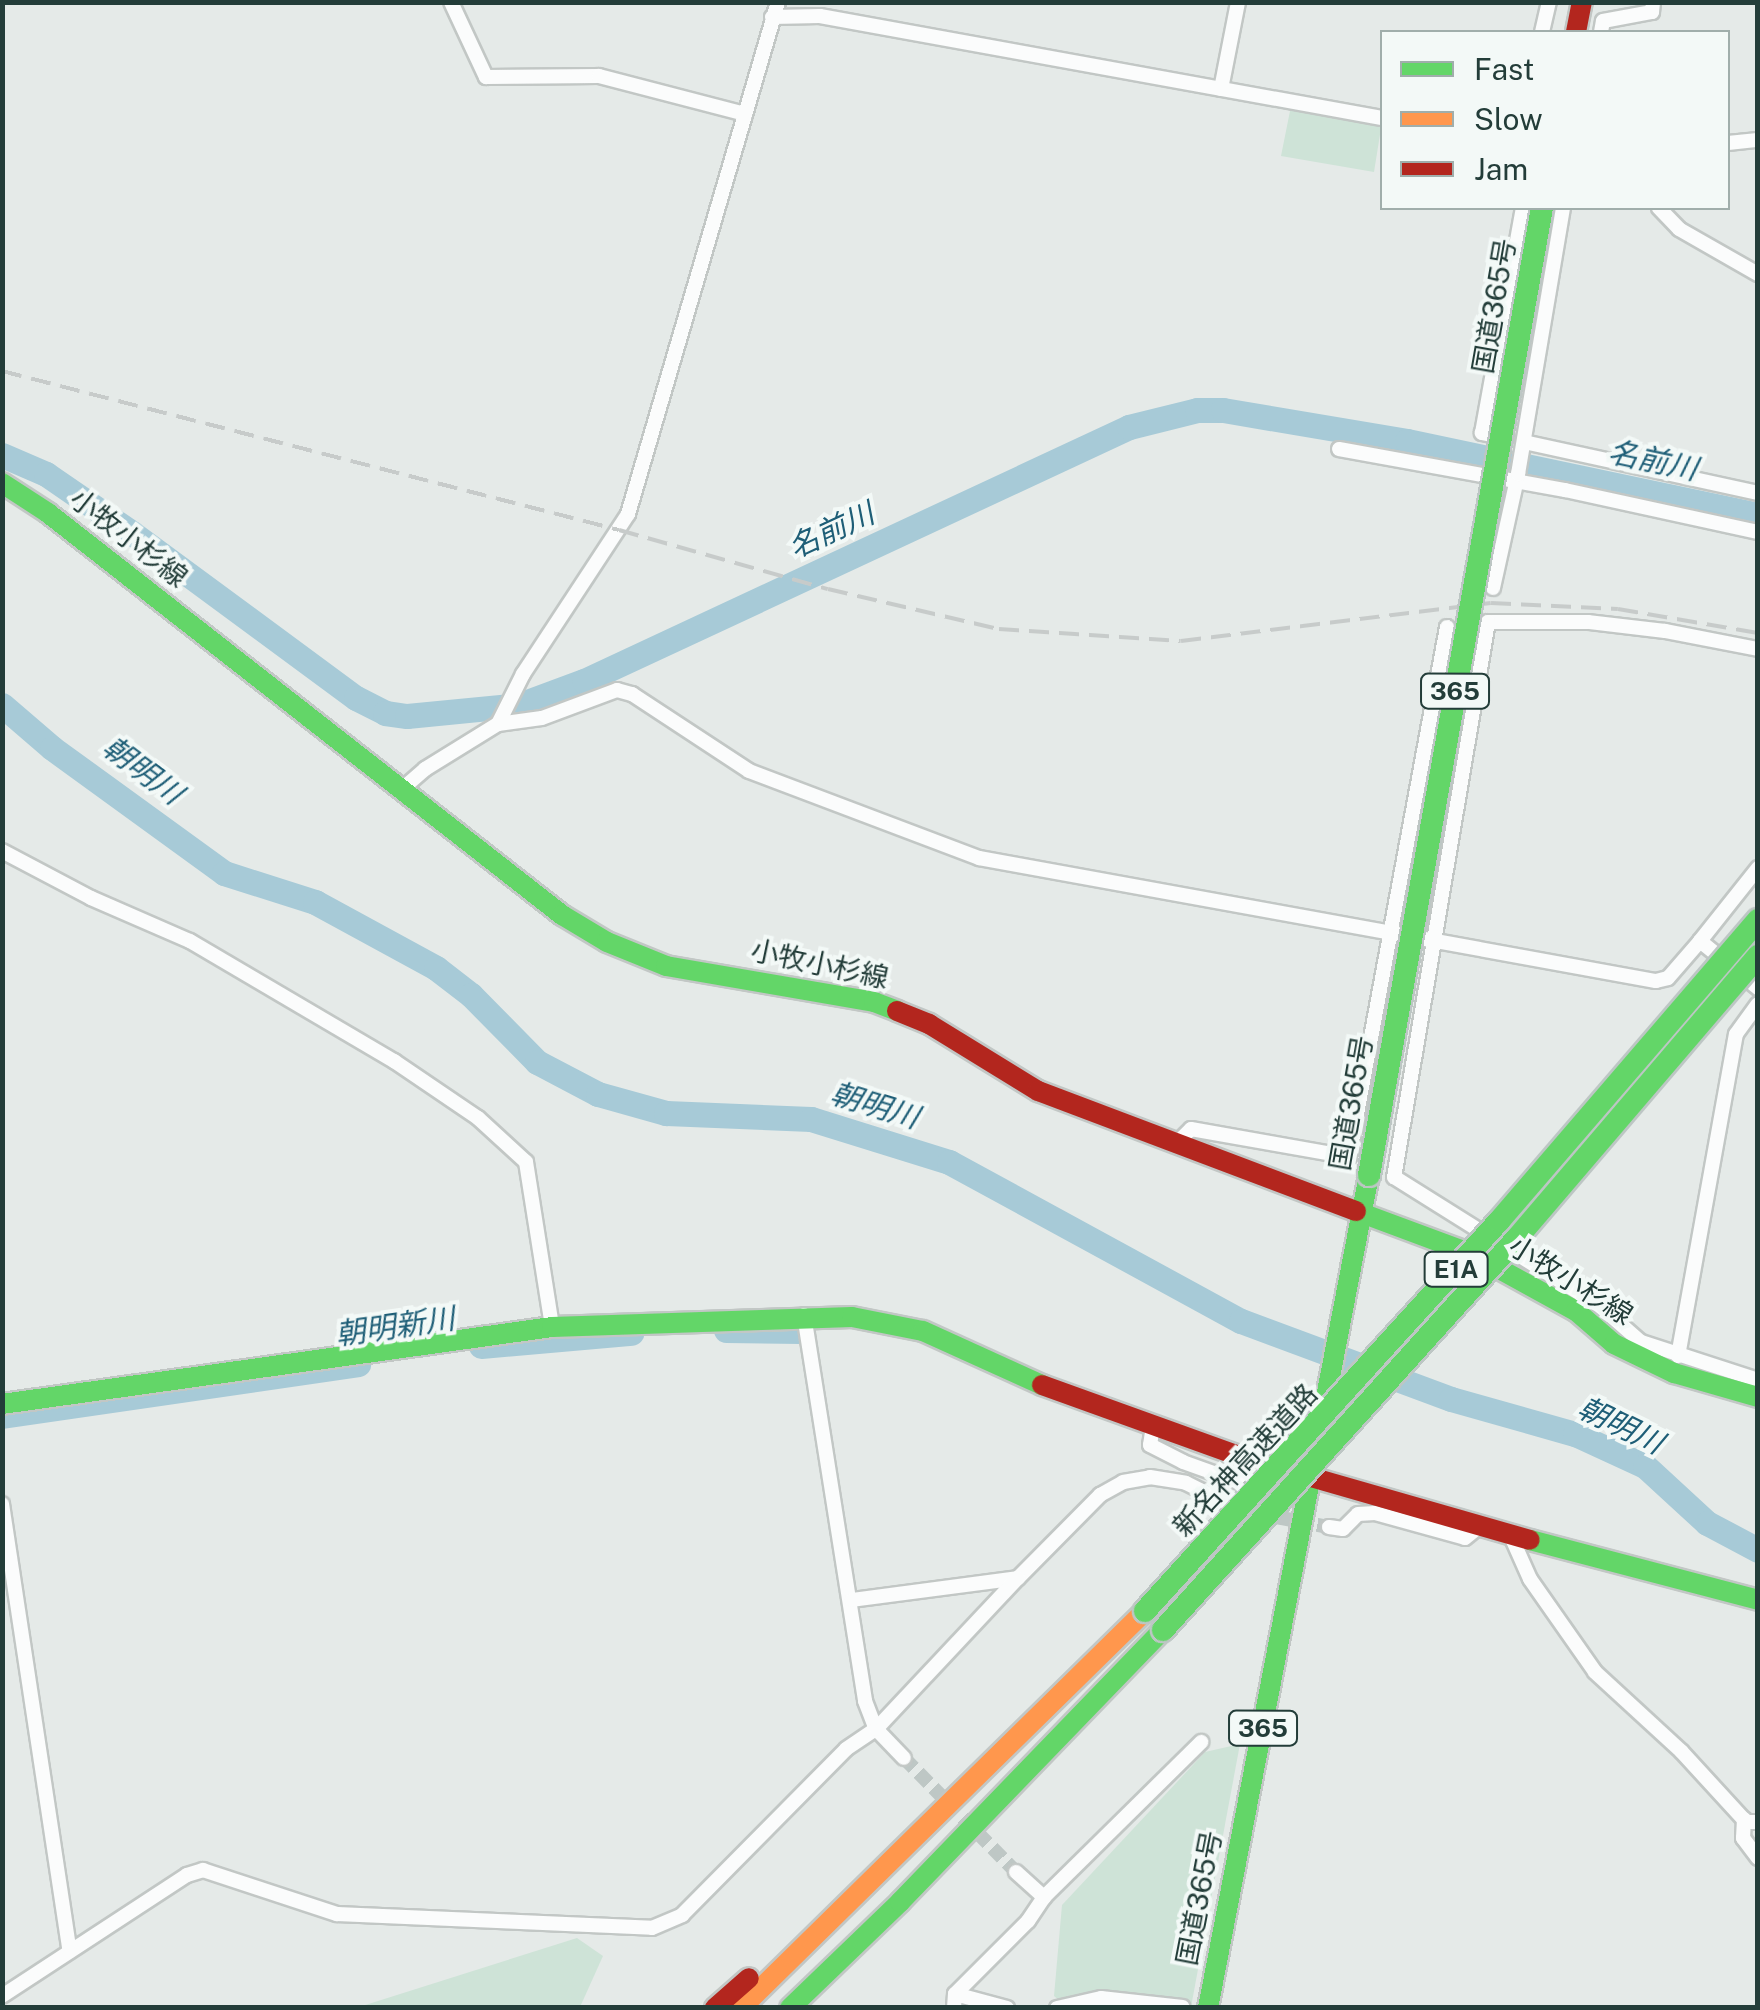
<!DOCTYPE html>
<html>
<head>
<meta charset="utf-8">
<style>
  body { margin:0 }
  #map { position:relative; width:1760px; height:2010px; overflow:hidden; background:#e5eae8; font-family:"Public Sans","Noto Sans JP",sans-serif }
  div>[style] { position:absolute }
  .green>* { inset:0; background:#cee3d7 }
  .river>* { height:25px; margin:-12.5px; padding:0 12.5px; transform-origin:12.5px; border-radius:12.5px; background:#a7cad7 }
  .street-tunnel>* { height:14px; margin-top:-7px; transform-origin:0; background:repeating-linear-gradient(90deg,#bec7c5 0 14px,transparent 0 21px) }
  .roads { filter:drop-shadow(2px 0 #c2c7c5) drop-shadow(-2px 0 #c2c7c5) drop-shadow(0 2px #c2c7c5) drop-shadow(0 -2px #c2c7c5) }
  .street>* { height:14px; margin:-7px; padding:0 7px; transform-origin:7px; border-radius:7px; background:#fbfcfc }
  .fast>* { height:20px; margin:-10px; padding:0 10px; transform-origin:10px; border-radius:10px; background:#63d668 }
  .slow>* { height:20px; margin:-10px; padding:0 10px; transform-origin:10px; border-radius:10px; background:#ff974d }
  .jam>* { height:20px; margin:-10px; padding:0 10px; transform-origin:10px; border-radius:10px; background:#b3261e }
  .rail>* { height:4px; margin-top:-2px; transform-origin:0; background:repeating-linear-gradient(90deg,#c7cbca 0 20px,transparent 0 30px) }
  .bridges { filter:drop-shadow(2px 0 #bdc6c4) drop-shadow(-2px 0 #bdc6c4) drop-shadow(0 2px #bdc6c4) drop-shadow(0 -2px #bdc6c4) }
  .fast-bridge>* { height:22px; margin:-11px; padding:0 11px; transform-origin:11px; border-radius:11px; background:#63d668 }
  span { translate:-50% -50%; white-space:nowrap; text-align:center; line-height:1.15; -webkit-text-stroke:8px #f3f9f7; paint-order:stroke }
  .shield-label span { padding:2px 8px; background:#f3f9f7; border:2px solid; border-radius:8px; -webkit-text-stroke-width:0 }
  .shield-label { font-size:25px; color:#233d39; font-weight:700 }
  .street-label { font-size:28px; color:#233d39 }
  .water-label { font-size:30px; color:#1e5e77; font-style:italic }
  .frame { position:absolute; inset:0; border:5px solid #233d39; pointer-events:none }
  .legend { position:absolute; left:1380px; top:30px; width:350px; height:180px; box-sizing:border-box; background:#f3f9f7; border:2px solid #a0aeab; margin:0; padding:12px 18px; list-style:none; font-size:30px; color:#233d39 }
  .legend li { display:flex; align-items:center; gap:20px; height:50px }
  .legend b { width:50px; border:2px solid #a0aeab }
</style>
</head>
<body>
<div id="map">
  <div class="green">
    <i style="clip-path:polygon(1291px 106px,1382px 122px,1374px 172px,1281px 156px)"></i>
    <i style="clip-path:polygon(1240px 1744px,1191px 2007px,1067px 2007px,1054px 1996px,1062px 1905px,1205px 1752px)"></i>
    <i style="clip-path:polygon(577px 1938px,603px 1956px,580px 2007px,359px 2007px)"></i>
  </div>
  <div class="river">
    <i style="left:2px;top:455px;width:48px;rotate:23.4deg"></i>
    <i style="left:46px;top:474px;width:104px;rotate:34.5deg"></i>
    <i style="left:132px;top:533px;width:278px;rotate:36.4deg"></i>
    <i style="left:356px;top:698px;width:33px;rotate:27deg"></i>
    <i style="left:385px;top:713px;width:22px;rotate:8deg"></i>
    <i style="left:407px;top:716px;width:113px;rotate:-5.6deg"></i>
    <i style="left:519px;top:705px;width:69px;rotate:-20.3deg"></i>
    <i style="left:584px;top:681px;width:601px;rotate:-24.99deg"></i>
    <i style="left:1129px;top:427px;width:70px;rotate:-14deg"></i>
    <i style="left:1197px;top:410px;width:26px"></i>
    <i style="left:1223px;top:410px;width:187px;rotate:9.6deg"></i>
    <i style="left:1407px;top:441px;width:359px;rotate:11.9deg"></i>
    <i style="left:2px;top:705px;width:66px;rotate:40.7deg"></i>
    <i style="left:52px;top:748px;width:213px;rotate:36deg"></i>
    <i style="left:224px;top:873px;width:96px;rotate:17.7deg"></i>
    <i style="left:315px;top:902px;width:138px;rotate:28.6deg"></i>
    <i style="left:436px;top:968px;width:44px;rotate:37.6deg"></i>
    <i style="left:471px;top:995px;width:94px;rotate:45.4deg"></i>
    <i style="left:537px;top:1062px;width:69px;rotate:27.7deg"></i>
    <i style="left:598px;top:1094px;width:71px;rotate:15.6deg"></i>
    <i style="left:666px;top:1113px;width:145px;rotate:2.4deg"></i>
    <i style="left:811px;top:1119px;width:145px;rotate:17.3deg"></i>
    <i style="left:949px;top:1162px;width:332px;rotate:28.6deg"></i>
    <i style="left:1241px;top:1321px;width:224px;rotate:20.4deg"></i>
    <i style="left:1451px;top:1399px;width:129px;rotate:15.8deg"></i>
    <i style="left:1575px;top:1434px;width:77px;rotate:24.6deg"></i>
    <i style="left:1645px;top:1466px;width:84px;rotate:42.6deg"></i>
    <i style="left:1707px;top:1523px;width:58px;rotate:27.9deg"></i>
    <i style="left:726px;top:1330px;width:75px;rotate:0.8deg"></i>
    <i style="left:481px;top:1346px;width:151px;rotate:-5deg"></i>
    <i style="left:2px;top:1416px;width:360px;rotate:-8.3deg"></i>
  </div>
  <div class="street-tunnel">
    <i style="left:1276px;top:1517px;width:54px;rotate:10.7deg"></i>
    <i style="left:904px;top:1758px;width:160px;rotate:45.5deg"></i>
  </div>
  <div class="roads">
    <div class="street">
      <i style="left:451px;top:2px;width:83px;rotate:65deg"></i>
      <i style="left:486px;top:77px;width:113px;rotate:-0.5deg"></i>
      <i style="left:599px;top:76px;width:151px;rotate:14.6deg"></i>
      <i style="left:772px;top:17px;width:48px;rotate:-1.2deg"></i>
      <i style="left:820px;top:16px;width:571px;rotate:10.29deg"></i>
      <i style="left:1542px;top:32px;width:31px;rotate:-77deg"></i>
      <i style="left:1601px;top:32px;width:11px;rotate:-80deg"></i>
      <i style="left:1603px;top:21px;width:50px;rotate:-10.4deg"></i>
      <i style="left:1652px;top:12px;width:10px;rotate:-84deg"></i>
      <i style="left:1221px;top:89px;width:89px;rotate:-78.9deg"></i>
      <i style="left:1728px;top:143px;width:30px;rotate:-6deg"></i>
      <i style="left:1659px;top:208px;width:29px;rotate:46deg"></i>
      <i style="left:1679px;top:229px;width:91px;rotate:29.7deg"></i>
      <i style="left:1506px;top:438px;width:25px;rotate:-168deg"></i>
      <i style="left:1482px;top:433px;width:229px;rotate:-79.7deg"></i>
      <i style="left:1524px;top:442px;width:239px;rotate:12.3deg"></i>
      <i style="left:1339px;top:449px;width:230px;rotate:10.3deg"></i>
      <i style="left:1565px;top:490px;width:198px;rotate:12.3deg"></i>
      <i style="left:1493px;top:588px;width:117px;rotate:-77.6deg"></i>
      <i style="left:1518px;top:474px;width:270px;rotate:-80.4deg"></i>
      <i style="left:1758px;top:649px;width:95px;rotate:-169deg"></i>
      <i style="left:1665px;top:631px;width:78px;rotate:-173.3deg"></i>
      <i style="left:1588px;top:622px;width:100px;rotate:180deg"></i>
      <i style="left:1488px;top:622px;width:563px;rotate:99.61deg"></i>
      <i style="left:1394px;top:1177px;width:244px;rotate:32.1deg"></i>
      <i style="left:1601px;top:1307px;width:53px;rotate:41.2deg"></i>
      <i style="left:1641px;top:1342px;width:123px;rotate:18deg"></i>
      <i style="left:498px;top:724px;width:44px;rotate:-7.8deg"></i>
      <i style="left:542px;top:718px;width:80px;rotate:-20.5deg"></i>
      <i style="left:617px;top:690px;width:16px;rotate:15deg"></i>
      <i style="left:632px;top:694px;width:140px;rotate:33.3deg"></i>
      <i style="left:749px;top:771px;width:246px;rotate:20.7deg"></i>
      <i style="left:979px;top:858px;width:688px;rotate:10.3deg"></i>
      <i style="left:1656px;top:981px;width:12px;rotate:-14deg"></i>
      <i style="left:1668px;top:978px;width:49px;rotate:-49.1deg"></i>
      <i style="left:401px;top:790px;width:32px;rotate:-41deg"></i>
      <i style="left:425px;top:769px;width:86px;rotate:-31.7deg"></i>
      <i style="left:498px;top:724px;width:56px;rotate:-63.4deg"></i>
      <i style="left:523px;top:674px;width:191px;rotate:-56.7deg"></i>
      <i style="left:628px;top:514px;width:534px;rotate:-73.67deg"></i>
      <i style="left:2px;top:851px;width:101px;rotate:27.8deg"></i>
      <i style="left:91px;top:898px;width:108px;rotate:23.5deg"></i>
      <i style="left:190px;top:941px;width:237px;rotate:30.5deg"></i>
      <i style="left:394px;top:1061px;width:102px;rotate:34.2deg"></i>
      <i style="left:478px;top:1118px;width:65px;rotate:42.5deg"></i>
      <i style="left:526px;top:1162px;width:167px;rotate:81deg"></i>
      <i style="left:1758px;top:868px;width:93px;rotate:128.5deg"></i>
      <i style="left:1700px;top:941px;width:75px;rotate:39deg"></i>
      <i style="left:1176px;top:1144px;width:21px;rotate:-45deg"></i>
      <i style="left:1191px;top:1129px;width:160px;rotate:10deg"></i>
      <i style="left:1349px;top:1157px;width:539px;rotate:-79.52deg"></i>
      <i style="left:804px;top:1315px;width:391px;rotate:81deg"></i>
      <i style="left:865px;top:1701px;width:30px;rotate:69deg"></i>
      <i style="left:876px;top:1729px;width:40px;rotate:46deg"></i>
      <i style="left:1678px;top:1356px;width:327px;rotate:-79.8deg"></i>
      <i style="left:1736px;top:1034px;width:37px;rotate:-54deg"></i>
      <i style="left:1153px;top:1426px;width:19px;rotate:99deg"></i>
      <i style="left:1150px;top:1445px;width:37px;rotate:27deg"></i>
      <i style="left:1183px;top:1462px;width:83px;rotate:19.7deg"></i>
      <i style="left:2px;top:1504px;width:452px;rotate:81.4deg"></i>
      <i style="left:1329px;top:1527px;width:14px;rotate:8deg"></i>
      <i style="left:1343px;top:1529px;width:21px;rotate:-45deg"></i>
      <i style="left:1358px;top:1514px;width:17px;rotate:-3deg"></i>
      <i style="left:1375px;top:1513px;width:93px;rotate:15.5deg"></i>
      <i style="left:1465px;top:1538px;width:19px;rotate:-39deg"></i>
      <i style="left:1510px;top:1534px;width:49px;rotate:66deg"></i>
      <i style="left:1530px;top:1579px;width:113px;rotate:55deg"></i>
      <i style="left:1595px;top:1672px;width:117px;rotate:42.6deg"></i>
      <i style="left:1681px;top:1751px;width:96px;rotate:47.5deg"></i>
      <i style="left:1746px;top:1822px;width:12px"></i>
      <i style="left:852px;top:1600px;width:167px;rotate:-7.5deg"></i>
      <i style="left:1018px;top:1578px;width:117px;rotate:-45.3deg"></i>
      <i style="left:1100px;top:1495px;width:26px;rotate:-29deg"></i>
      <i style="left:1123px;top:1482px;width:27px;rotate:-10deg"></i>
      <i style="left:1150px;top:1477px;width:36px;rotate:9deg"></i>
      <i style="left:1186px;top:1483px;width:58px;rotate:26.6deg"></i>
      <i style="left:1744px;top:1819px;width:19px;rotate:93deg"></i>
      <i style="left:1743px;top:1838px;width:25px;rotate:53deg"></i>
      <i style="left:1016px;top:1872px;width:38px;rotate:42deg"></i>
      <i style="left:955px;top:1994px;width:54px;rotate:15.1deg"></i>
      <i style="left:2px;top:1996px;width:221px;rotate:-33.2deg"></i>
      <i style="left:187px;top:1875px;width:17px;rotate:-17deg"></i>
      <i style="left:203px;top:1870px;width:141px;rotate:18.2deg"></i>
      <i style="left:337px;top:1914px;width:315px;rotate:2.5deg"></i>
      <i style="left:652px;top:1928px;width:33px;rotate:-23deg"></i>
      <i style="left:682px;top:1915px;width:233px;rotate:-45.3deg"></i>
      <i style="left:846px;top:1749px;width:36px;rotate:-34deg"></i>
      <i style="left:876px;top:1729px;width:207px;rotate:-46.8deg"></i>
      <i style="left:954px;top:2008px;width:14px;rotate:-86deg"></i>
      <i style="left:955px;top:1994px;width:103px;rotate:-45deg"></i>
      <i style="left:1028px;top:1921px;width:29px;rotate:-56deg"></i>
      <i style="left:1044px;top:1897px;width:221px;rotate:-44.6deg"></i>
      <i style="left:1057px;top:2008px;width:45px;rotate:-12.8deg"></i>
      <i style="left:1101px;top:1998px;width:82px;rotate:6.3deg"></i>
    </div>
    <div class="fast">
      <i style="left:2px;top:483px;width:55px;rotate:33.1deg"></i>
      <i style="left:48px;top:513px;width:653px;rotate:38.03deg"></i>
      <i style="left:562px;top:915px;width:52px;rotate:31deg"></i>
      <i style="left:607px;top:942px;width:64px;rotate:22.1deg"></i>
      <i style="left:666px;top:966px;width:211px;rotate:9.8deg"></i>
      <i style="left:874px;top:1002px;width:25px;rotate:21deg"></i>
      <i style="left:1356px;top:1211px;width:126px;rotate:20.4deg"></i>
      <i style="left:1474px;top:1255px;width:116px;rotate:28.8deg"></i>
      <i style="left:1576px;top:1311px;width:50px;rotate:41deg"></i>
      <i style="left:1614px;top:1344px;width:67px;rotate:25.8deg"></i>
      <i style="left:1674px;top:1373px;width:87px;rotate:15.9deg"></i>
      <i style="left:2px;top:1404px;width:555px;rotate:-7.97deg"></i>
      <i style="left:552px;top:1327px;width:300px;rotate:-1.9deg"></i>
      <i style="left:852px;top:1317px;width:72px;rotate:11.2deg"></i>
      <i style="left:923px;top:1331px;width:131px;rotate:24.4deg"></i>
      <i style="left:1530px;top:1540px;width:236px;rotate:14.7deg"></i>
      <i style="left:790px;top:2008px;width:153px;rotate:-43.9deg"></i>
      <i style="left:900px;top:1902px;width:378px;rotate:-46deg"></i>
      <i style="left:1208px;top:2008px;width:848px;rotate:-79.06deg"></i>
    </div>
    <div class="slow">
      <i style="left:741px;top:2008px;width:566px;rotate:-44.5deg"></i>
    </div>
    <div class="jam">
      <i style="left:1576px;top:32px;width:31px;rotate:-79deg"></i>
      <i style="left:897px;top:1011px;width:35px;rotate:22deg"></i>
      <i style="left:929px;top:1024px;width:128px;rotate:31.6deg"></i>
      <i style="left:1038px;top:1091px;width:340px;rotate:20.7deg"></i>
      <i style="left:1042px;top:1385px;width:219px;rotate:19.8deg"></i>
      <i style="left:1248px;top:1459px;width:293px;rotate:16deg"></i>
      <i style="left:715px;top:2008px;width:45px;rotate:-41.4deg"></i>
    </div>
  </div>
  <div class="rail">
    <i style="left:2px;top:371px;width:637px;rotate:14.45deg"></i>
    <i style="left:619px;top:530px;width:217px;rotate:15.8deg"></i>
    <i style="left:828px;top:589px;width:176px;rotate:13.2deg"></i>
    <i style="left:999px;top:629px;width:182px;rotate:3.8deg"></i>
    <i style="left:1181px;top:641px;width:312px;rotate:-7deg"></i>
    <i style="left:1491px;top:603px;width:127px;rotate:2.7deg"></i>
    <i style="left:1618px;top:609px;width:142px;rotate:9.7deg"></i>
  </div>
  <div class="bridges">
    <div class="fast-bridge">
      <i style="left:1369px;top:1175px;width:982px;rotate:-79.86deg"></i>
      <i style="left:1145px;top:1611px;width:527px;rotate:-47.77deg"></i>
      <i style="left:1499px;top:1221px;width:397px;rotate:-49.3deg"></i>
      <i style="left:1163px;top:1630px;width:528px;rotate:-47.92deg"></i>
      <i style="left:1517px;top:1238px;width:371px;rotate:-49.5deg"></i>
    </div>
  </div>
  <div class="shield-label">
    <span style="left:1455px;top:691px">365</span>
    <span style="left:1456px;top:1269px">E1A</span>
    <span style="left:1263px;top:1728px">365</span>
  </div>
  <div class="street-label">
    <span style="left:1494px;top:306px;rotate:-80deg">国道365号</span>
    <span style="left:129px;top:538px;rotate:38deg">小牧小杉線</span>
    <span style="left:820px;top:964px;rotate:12deg">小牧小杉線</span>
    <span style="left:1351px;top:1103px;rotate:-80deg">国道365号</span>
    <span style="left:1571px;top:1280px;rotate:32deg">小牧小杉線</span>
    <span style="left:1245px;top:1460px;rotate:-47deg">新名神高速道路</span>
    <span style="left:1199px;top:1898px;rotate:-79deg">国道365号</span>
  </div>
  <div class="water-label">
    <span style="left:1653px;top:460px;rotate:12deg">名前川</span>
    <span style="left:831px;top:530px;rotate:-25deg">名前川</span>
    <span style="left:143px;top:770px;rotate:37deg">朝明川</span>
    <span style="left:875px;top:1105px;rotate:17deg">朝明川</span>
    <span style="left:395px;top:1326px;rotate:-8deg">朝明新川</span>
    <span style="left:1621px;top:1425px;rotate:26deg">朝明川</span>
  </div>
  <div class="frame"></div>
  <ul class="legend">
  <li><b style="height:12px;background:#63d668"></b>Fast</li>
  <li><b style="height:12px;background:#ff974d"></b>Slow</li>
  <li><b style="height:12px;background:#b3261e"></b>Jam</li>
  </ul>
</div>
</body>
</html>
